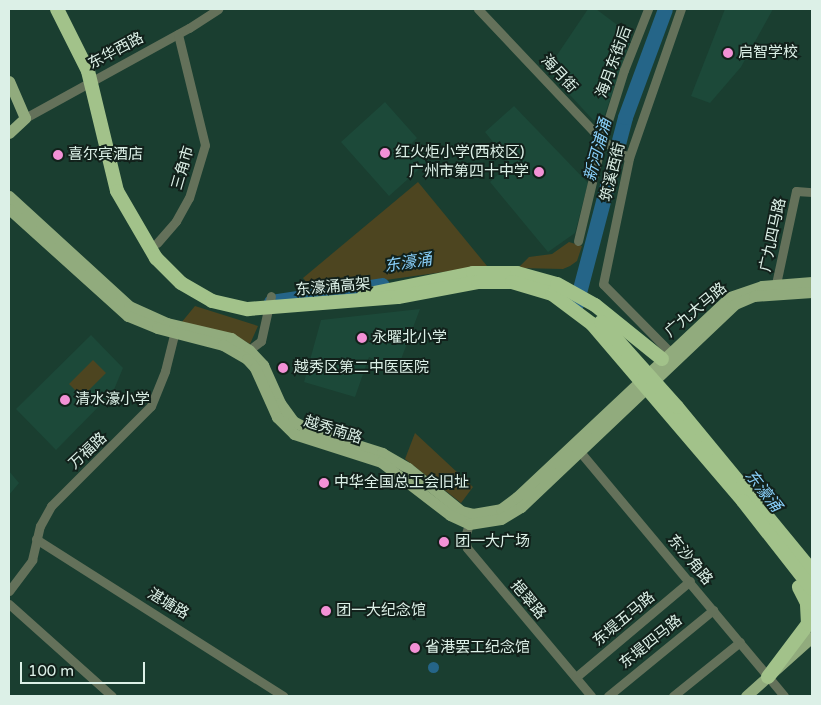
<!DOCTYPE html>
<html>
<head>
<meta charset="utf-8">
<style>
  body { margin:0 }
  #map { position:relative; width:821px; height:705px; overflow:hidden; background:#1a3e30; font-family:"Varela Round","Noto Sans SC",sans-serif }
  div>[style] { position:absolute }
  .built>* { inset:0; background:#1c4939 }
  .green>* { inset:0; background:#4d4520 }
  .water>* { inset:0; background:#256588 }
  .round { border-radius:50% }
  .river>* { height:15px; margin:-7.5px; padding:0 7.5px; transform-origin:7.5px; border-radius:7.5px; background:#256588 }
  .minor>* { height:9px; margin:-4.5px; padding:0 4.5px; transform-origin:4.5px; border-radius:4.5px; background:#64715a }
  .major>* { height:11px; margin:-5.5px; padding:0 5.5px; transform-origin:5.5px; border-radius:5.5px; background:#91ab7d }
  .highway>* { height:14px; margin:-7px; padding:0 7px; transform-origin:7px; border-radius:7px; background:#a2c28a }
  .highway-bridge>* { height:14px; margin:-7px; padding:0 7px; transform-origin:7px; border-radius:7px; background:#a2c28a }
  .dots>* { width:14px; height:14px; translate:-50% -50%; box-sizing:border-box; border:2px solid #12211b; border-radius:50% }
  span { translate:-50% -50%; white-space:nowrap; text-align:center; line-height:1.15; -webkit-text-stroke:4px #12211b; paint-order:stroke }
  .street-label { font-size:15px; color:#dcf0e7 }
  .poi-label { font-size:15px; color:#dcf0e7 }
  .left { translate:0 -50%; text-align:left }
  .right { translate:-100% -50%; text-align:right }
  .water-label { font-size:16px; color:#88cef8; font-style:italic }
  .frame { position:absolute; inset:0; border:10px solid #dcf0e7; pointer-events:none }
  .scale { position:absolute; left:20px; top:662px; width:125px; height:22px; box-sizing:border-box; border:2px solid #dcf0e7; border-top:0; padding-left:6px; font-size:15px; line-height:18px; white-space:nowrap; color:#dcf0e7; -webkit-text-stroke:4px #12211b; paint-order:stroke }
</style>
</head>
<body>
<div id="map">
  <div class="built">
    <i style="clip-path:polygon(588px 9px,596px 9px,632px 36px,603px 120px,593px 120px,547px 70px)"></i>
    <i style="clip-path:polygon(725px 9px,773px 9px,741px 67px,710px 103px,691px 96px)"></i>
    <i style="clip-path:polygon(385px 102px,417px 138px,411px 144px,427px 162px,389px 196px,341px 142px)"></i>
    <i style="clip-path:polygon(514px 106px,588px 183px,575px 233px,548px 252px,490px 182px,510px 163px,485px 132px)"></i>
    <i style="clip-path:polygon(420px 309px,397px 370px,369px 357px,355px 397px,304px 382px,321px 320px)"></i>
    <i style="clip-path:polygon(91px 335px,123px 368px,113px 392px,56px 450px,16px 409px)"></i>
    <i style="clip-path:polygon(9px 471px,19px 483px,9px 495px)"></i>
  </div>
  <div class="green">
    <i style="clip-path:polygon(418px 182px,487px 266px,313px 290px,303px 278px)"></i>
    <i style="clip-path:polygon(569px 242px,582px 246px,577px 261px,570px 266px,563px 269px,518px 268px,529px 257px,552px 254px)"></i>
    <i style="clip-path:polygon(195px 306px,258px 326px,250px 344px,230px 333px,181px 323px)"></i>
    <i style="clip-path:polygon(93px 360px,106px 373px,82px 397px,69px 384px)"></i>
    <i style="clip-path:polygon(415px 433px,473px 487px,461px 503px,405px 459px)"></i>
  </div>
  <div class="water">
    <i class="round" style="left:427.5px;top:661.5px;width:11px;height:11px"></i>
  </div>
  <div class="river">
    <i style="left:271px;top:302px;width:112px;rotate:-8.7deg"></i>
    <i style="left:576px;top:304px;width:193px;rotate:-75.3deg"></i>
    <i style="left:625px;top:117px;width:115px;rotate:-69.7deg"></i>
  </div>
  <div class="minor">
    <i style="left:478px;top:9px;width:180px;rotate:46.6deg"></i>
    <i style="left:602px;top:140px;width:32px;rotate:34deg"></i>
    <i style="left:25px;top:118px;width:187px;rotate:-28.8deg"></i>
    <i style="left:189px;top:28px;width:35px;rotate:-33deg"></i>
    <i style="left:578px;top:241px;width:104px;rotate:-76.6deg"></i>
    <i style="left:602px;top:140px;width:73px;rotate:-72.6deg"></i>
    <i style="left:624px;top:70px;width:66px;rotate:-68.5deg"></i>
    <i style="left:157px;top:243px;width:29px;rotate:-49deg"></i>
    <i style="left:176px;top:221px;width:26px;rotate:-61deg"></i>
    <i style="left:189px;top:198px;width:55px;rotate:-73.2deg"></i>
    <i style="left:205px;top:145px;width:114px;rotate:-103.7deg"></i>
    <i style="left:776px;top:284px;width:95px;rotate:-77.9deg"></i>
    <i style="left:796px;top:191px;width:16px;rotate:4deg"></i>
    <i style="left:249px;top:350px;width:15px;rotate:-37deg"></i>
    <i style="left:261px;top:341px;width:46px;rotate:-77.5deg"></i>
    <i style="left:670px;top:352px;width:95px;rotate:-134.6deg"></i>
    <i style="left:603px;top:284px;width:129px;rotate:-78.3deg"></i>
    <i style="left:629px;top:158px;width:158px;rotate:-70.8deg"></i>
    <i style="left:576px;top:447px;width:324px;rotate:50.1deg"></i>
    <i style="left:471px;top:518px;width:20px;rotate:108deg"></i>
    <i style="left:465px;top:537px;width:11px;rotate:80deg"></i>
    <i style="left:467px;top:548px;width:193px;rotate:50deg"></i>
    <i style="left:36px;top:539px;width:293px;rotate:32.4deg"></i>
    <i style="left:9px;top:591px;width:39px;rotate:-53deg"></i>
    <i style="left:32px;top:560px;width:35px;rotate:-77deg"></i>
    <i style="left:40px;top:526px;width:23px;rotate:-61deg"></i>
    <i style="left:51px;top:506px;width:141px;rotate:-45deg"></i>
    <i style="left:151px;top:406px;width:38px;rotate:-68deg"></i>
    <i style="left:165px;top:371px;width:45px;rotate:-76deg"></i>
    <i style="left:9px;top:604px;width:138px;rotate:41.8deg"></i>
    <i style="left:576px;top:677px;width:149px;rotate:-40.1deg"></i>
    <i style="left:608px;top:696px;width:136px;rotate:-39.3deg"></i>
    <i style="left:673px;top:696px;width:86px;rotate:-38.9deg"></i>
  </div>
  <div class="major">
    <i style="left:9px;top:81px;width:40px;rotate:66.6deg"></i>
    <i style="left:9px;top:133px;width:22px;rotate:-43deg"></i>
    <i style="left:9px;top:196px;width:163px;rotate:42.5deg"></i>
    <i style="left:129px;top:306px;width:42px;rotate:24.1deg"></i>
    <i style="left:167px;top:323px;width:66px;rotate:13.2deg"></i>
    <i style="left:231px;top:338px;width:22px;rotate:34deg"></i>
    <i style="left:249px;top:350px;width:21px;rotate:47deg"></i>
    <i style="left:263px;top:365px;width:42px;rotate:65.9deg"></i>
    <i style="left:280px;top:403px;width:22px;rotate:54deg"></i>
    <i style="left:293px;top:421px;width:19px;rotate:28deg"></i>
    <i style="left:310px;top:430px;width:76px;rotate:17.7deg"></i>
    <i style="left:382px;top:453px;width:30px;rotate:30deg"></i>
    <i style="left:408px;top:468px;width:68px;rotate:39.1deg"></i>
    <i style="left:461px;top:511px;width:12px;rotate:14deg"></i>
    <i style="left:473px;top:514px;width:28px;rotate:-10deg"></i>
    <i style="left:501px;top:509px;width:20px;rotate:-37deg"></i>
    <i style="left:517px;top:497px;width:292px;rotate:-43.2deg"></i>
    <i style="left:730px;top:297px;width:34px;rotate:-19deg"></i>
    <i style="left:762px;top:286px;width:50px;rotate:-4.6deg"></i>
    <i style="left:9px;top:209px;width:160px;rotate:42deg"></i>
    <i style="left:128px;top:316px;width:31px;rotate:22deg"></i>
    <i style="left:157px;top:328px;width:68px;rotate:14.4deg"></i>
    <i style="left:223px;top:345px;width:28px;rotate:30deg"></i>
    <i style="left:247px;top:359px;width:12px;rotate:48deg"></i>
    <i style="left:255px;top:368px;width:54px;rotate:65.8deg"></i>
    <i style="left:277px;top:417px;width:24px;rotate:45deg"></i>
    <i style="left:294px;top:434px;width:91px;rotate:17.8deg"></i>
    <i style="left:381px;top:462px;width:87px;rotate:37.5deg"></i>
    <i style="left:450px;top:515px;width:21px;rotate:25deg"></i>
    <i style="left:469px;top:524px;width:32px;rotate:-9deg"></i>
    <i style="left:501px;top:519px;width:23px;rotate:-31deg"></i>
    <i style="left:521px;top:507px;width:295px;rotate:-43.5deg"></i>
    <i style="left:735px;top:304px;width:21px;rotate:-23deg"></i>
    <i style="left:754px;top:296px;width:58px;rotate:-3.9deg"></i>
    <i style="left:746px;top:696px;width:89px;rotate:-41.8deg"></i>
  </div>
  <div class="highway">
    <i style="left:364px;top:295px;width:111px;rotate:-11.4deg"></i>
    <i style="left:473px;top:273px;width:44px"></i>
    <i style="left:517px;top:273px;width:41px;rotate:15.4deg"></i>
    <i style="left:677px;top:407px;width:212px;rotate:50.5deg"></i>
    <i style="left:768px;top:677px;width:66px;rotate:-53deg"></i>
    <i style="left:808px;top:624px;width:21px;rotate:-93deg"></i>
    <i style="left:807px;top:603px;width:18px;rotate:-117deg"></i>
  </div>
  <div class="highway-bridge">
    <i style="left:57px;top:9px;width:69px;rotate:63.4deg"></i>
    <i style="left:88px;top:71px;width:123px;rotate:76.4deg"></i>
    <i style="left:117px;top:191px;width:78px;rotate:59.8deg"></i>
    <i style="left:156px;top:258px;width:35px;rotate:45deg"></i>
    <i style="left:181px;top:283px;width:36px;rotate:30deg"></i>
    <i style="left:212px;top:301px;width:37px;rotate:13deg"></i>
    <i style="left:248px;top:309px;width:150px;rotate:-4.6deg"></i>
    <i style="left:398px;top:297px;width:81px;rotate:-10.6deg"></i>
    <i style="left:478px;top:282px;width:34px"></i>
    <i style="left:512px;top:282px;width:42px;rotate:16.7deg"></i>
    <i style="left:552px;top:294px;width:50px;rotate:36.9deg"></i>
    <i style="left:592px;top:324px;width:233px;rotate:49.5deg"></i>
    <i style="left:743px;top:501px;width:112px;rotate:51.9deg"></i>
    <i style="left:557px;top:284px;width:43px;rotate:28.9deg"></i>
    <i style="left:595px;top:305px;width:86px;rotate:38.9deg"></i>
    <i style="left:601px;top:322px;width:114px;rotate:48.2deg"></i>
  </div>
  <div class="dots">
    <i style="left:728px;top:53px;background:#f391d6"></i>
    <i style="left:385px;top:153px;background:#f391d6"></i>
    <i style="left:58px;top:155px;background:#f391d6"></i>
    <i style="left:539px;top:172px;background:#f391d6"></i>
    <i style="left:362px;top:338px;background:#f391d6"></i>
    <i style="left:283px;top:368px;background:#f391d6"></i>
    <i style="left:65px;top:400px;background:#f391d6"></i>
    <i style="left:324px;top:483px;background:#f391d6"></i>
    <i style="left:444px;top:542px;background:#f391d6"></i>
    <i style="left:326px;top:611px;background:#f391d6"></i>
    <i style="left:415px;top:648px;background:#f391d6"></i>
  </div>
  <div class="street-label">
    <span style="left:116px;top:51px;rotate:-28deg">东华西路</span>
    <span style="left:614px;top:62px;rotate:-70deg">海月东街后</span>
    <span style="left:559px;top:74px;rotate:47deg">海月街</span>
    <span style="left:183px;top:168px;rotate:-74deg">三角市</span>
    <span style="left:613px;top:172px;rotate:-76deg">筑溪西街</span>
    <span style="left:773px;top:235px;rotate:-78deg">广九四马路</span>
    <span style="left:333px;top:287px;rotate:-5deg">东濠涌高架</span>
    <span style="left:696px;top:310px;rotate:-40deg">广九大马路</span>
    <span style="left:333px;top:430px;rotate:18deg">越秀南路</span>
    <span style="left:88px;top:451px;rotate:-43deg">万福路</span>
    <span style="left:690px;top:560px;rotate:50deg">东沙角路</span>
    <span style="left:528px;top:600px;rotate:50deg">挹翠路</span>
    <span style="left:168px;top:604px;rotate:31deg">湛塘路</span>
    <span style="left:624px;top:619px;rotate:-40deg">东堤五马路</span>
    <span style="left:651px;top:642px;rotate:-39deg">东堤四马路</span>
  </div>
  <div class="poi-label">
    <span class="left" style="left:738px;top:53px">启智学校</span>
    <span class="left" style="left:395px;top:153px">红火炬小学(西校区)</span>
    <span class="left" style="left:68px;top:155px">喜尔宾酒店</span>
    <span class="right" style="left:529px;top:172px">广州市第四十中学</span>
    <span class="left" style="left:372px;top:338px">永曜北小学</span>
    <span class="left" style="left:294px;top:368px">越秀区第二中医医院</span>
    <span class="left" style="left:75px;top:400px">清水濠小学</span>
    <span class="left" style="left:334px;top:483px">中华全国总工会旧址</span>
    <span class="left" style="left:455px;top:542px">团一大广场</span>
    <span class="left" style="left:336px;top:611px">团一大纪念馆</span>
    <span class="left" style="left:425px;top:648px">省港罢工纪念馆</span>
  </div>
  <div class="water-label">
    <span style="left:598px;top:150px;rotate:-75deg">新河浦涌</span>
    <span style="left:408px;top:263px;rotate:-9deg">东濠涌</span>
    <span style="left:763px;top:491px;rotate:52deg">东濠涌</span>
  </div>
  <div class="frame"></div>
  <div class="scale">100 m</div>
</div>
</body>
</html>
